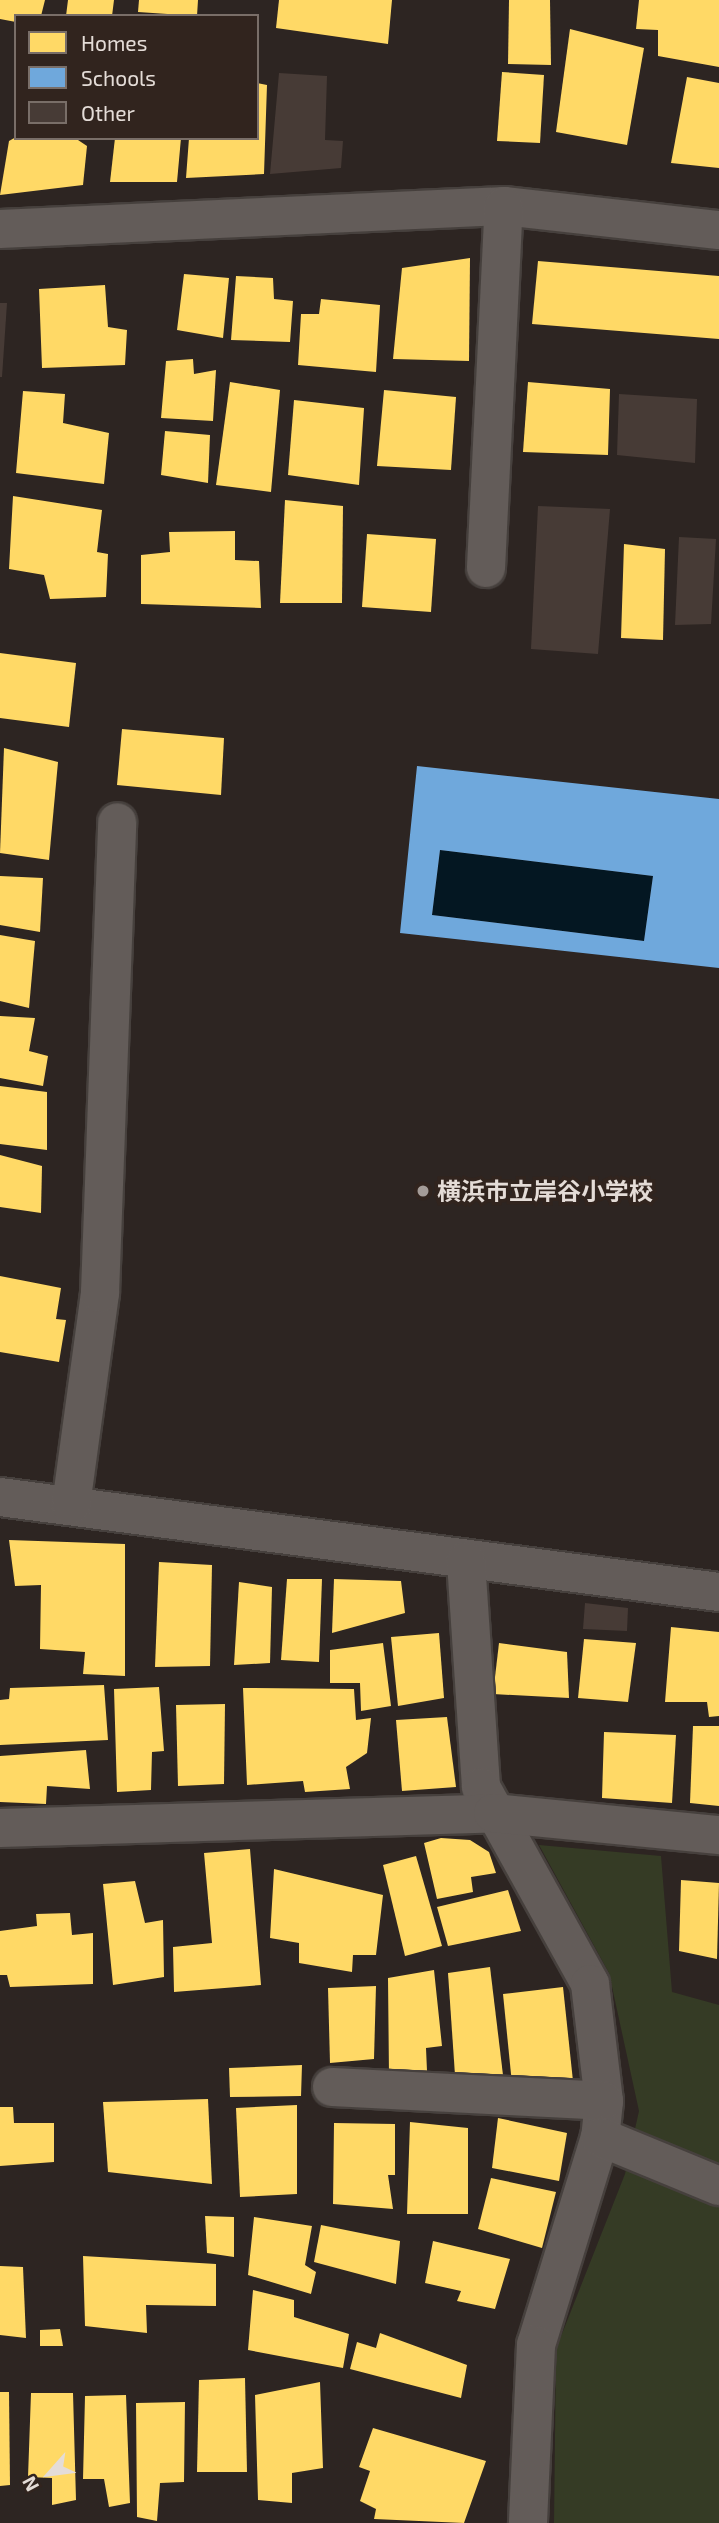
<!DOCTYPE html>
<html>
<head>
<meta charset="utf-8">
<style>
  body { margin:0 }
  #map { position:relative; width:719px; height:2523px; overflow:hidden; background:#2d2522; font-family:"Exo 2","Noto Sans JP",sans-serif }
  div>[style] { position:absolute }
  .green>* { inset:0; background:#353b25 }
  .water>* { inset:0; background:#041722 }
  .homes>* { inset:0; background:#ffd966 }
  .schools>* { inset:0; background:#6fa8dc }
  .building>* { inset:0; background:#473b36 }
  .roads { filter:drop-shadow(2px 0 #46403d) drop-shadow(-2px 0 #46403d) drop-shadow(0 2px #46403d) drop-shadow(0 -2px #46403d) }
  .minor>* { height:38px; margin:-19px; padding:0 19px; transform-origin:19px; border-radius:19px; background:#635c59 }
  .dots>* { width:19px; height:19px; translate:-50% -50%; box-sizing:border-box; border:4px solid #31241e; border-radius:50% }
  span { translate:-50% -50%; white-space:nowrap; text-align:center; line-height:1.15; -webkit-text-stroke:7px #31241e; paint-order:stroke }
  .poi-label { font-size:24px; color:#e4dcd7; font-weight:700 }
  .left { translate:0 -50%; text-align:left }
  .legend { position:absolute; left:14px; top:14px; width:245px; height:126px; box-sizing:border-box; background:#31241e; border:2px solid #796e68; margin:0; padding:9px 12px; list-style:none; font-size:21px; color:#e4dcd7 }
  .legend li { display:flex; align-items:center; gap:14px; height:35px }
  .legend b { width:35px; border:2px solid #796e68 }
  .north { position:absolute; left:14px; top:2439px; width:70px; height:70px; -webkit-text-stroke:5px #31241e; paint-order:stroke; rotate:242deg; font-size:19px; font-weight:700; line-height:28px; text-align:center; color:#e4dcd7 }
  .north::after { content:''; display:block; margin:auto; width:24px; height:32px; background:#e4dcd7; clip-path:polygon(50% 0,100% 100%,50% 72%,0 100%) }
</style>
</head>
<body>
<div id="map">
  <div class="green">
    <i style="clip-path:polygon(539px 1845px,661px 1856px,672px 1992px,719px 2005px,719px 2523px,554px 2523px,556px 2349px,625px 2174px,639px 2111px,609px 1973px)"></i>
  </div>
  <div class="water">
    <i style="clip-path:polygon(440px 850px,653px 876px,644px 941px,432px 915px)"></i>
  </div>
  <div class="homes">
    <i style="clip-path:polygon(0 0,45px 0,41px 16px,16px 16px,16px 22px,0 19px)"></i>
    <i style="clip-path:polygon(68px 0,114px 0,112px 16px,66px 16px)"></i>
    <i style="clip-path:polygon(139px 0,198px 0,197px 16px,138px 12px)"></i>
    <i style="clip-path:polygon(279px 0,392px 0,388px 44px,276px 28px)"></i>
    <i style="clip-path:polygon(509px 0,550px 0,551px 65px,508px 64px)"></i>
    <i style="clip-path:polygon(639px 0,719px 0,719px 67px,658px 56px,658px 30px,636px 29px)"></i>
    <i style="clip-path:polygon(570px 29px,644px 48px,627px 145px,556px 132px)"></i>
    <i style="clip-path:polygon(502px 72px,544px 75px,540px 143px,497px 141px)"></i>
    <i style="clip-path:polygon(687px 77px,719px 83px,719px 168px,671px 163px)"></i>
    <i style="clip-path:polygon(257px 83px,267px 85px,264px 174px,186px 178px,189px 138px,257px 138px)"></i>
    <i style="clip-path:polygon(16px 137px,75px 138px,87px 146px,83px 185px,0 195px,9px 141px)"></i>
    <i style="clip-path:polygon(115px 138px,181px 138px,177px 182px,110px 182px)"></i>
    <i style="clip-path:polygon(470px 258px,469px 361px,393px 359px,402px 268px)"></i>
    <i style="clip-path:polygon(538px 261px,719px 276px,719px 339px,532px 324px)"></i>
    <i style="clip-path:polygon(184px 274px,229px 278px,223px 338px,177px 330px)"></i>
    <i style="clip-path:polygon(236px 276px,273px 278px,274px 299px,293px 301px,290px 342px,231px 340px)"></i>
    <i style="clip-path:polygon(105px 285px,108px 327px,127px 330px,125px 365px,42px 368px,39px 289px)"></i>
    <i style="clip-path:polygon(321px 299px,380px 305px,376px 372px,298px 365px,301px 314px,319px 314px)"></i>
    <i style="clip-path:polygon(193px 359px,194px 374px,216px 370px,213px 421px,161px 418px,166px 361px)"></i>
    <i style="clip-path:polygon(230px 382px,280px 390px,271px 492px,216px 485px)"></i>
    <i style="clip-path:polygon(528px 382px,610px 389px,608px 455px,523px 452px)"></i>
    <i style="clip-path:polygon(384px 390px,456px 397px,451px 470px,377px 466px)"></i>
    <i style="clip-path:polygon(23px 391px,65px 394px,63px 423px,109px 433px,104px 484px,16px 473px)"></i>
    <i style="clip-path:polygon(294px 400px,364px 408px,359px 485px,288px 475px)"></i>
    <i style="clip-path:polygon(165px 431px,210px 435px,208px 483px,161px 475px)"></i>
    <i style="clip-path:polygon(13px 496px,102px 510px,97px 552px,108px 554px,106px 597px,50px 599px,44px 575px,9px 569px)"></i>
    <i style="clip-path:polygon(285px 500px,343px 506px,342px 603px,280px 603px)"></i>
    <i style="clip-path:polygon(235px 531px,235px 560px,259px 561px,261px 608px,141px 604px,141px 555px,170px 552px,169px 532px)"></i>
    <i style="clip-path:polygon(367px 534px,436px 539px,431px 612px,362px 607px)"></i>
    <i style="clip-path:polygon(624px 544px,665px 549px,663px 640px,621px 638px)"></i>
    <i style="clip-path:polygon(0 653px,76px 663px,69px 727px,0 718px)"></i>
    <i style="clip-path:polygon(122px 729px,224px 738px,221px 795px,117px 785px)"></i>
    <i style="clip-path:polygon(4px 748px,58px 762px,49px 860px,0 853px)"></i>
    <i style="clip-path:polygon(0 876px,43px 878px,40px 932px,0 925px)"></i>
    <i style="clip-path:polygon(0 935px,35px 941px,29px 1008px,0 1001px)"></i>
    <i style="clip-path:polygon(0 1016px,35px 1018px,29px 1051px,48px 1056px,43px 1086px,0 1078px)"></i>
    <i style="clip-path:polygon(0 1086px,47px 1092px,47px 1150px,0 1144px)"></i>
    <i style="clip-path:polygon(0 1155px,42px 1166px,41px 1213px,0 1207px)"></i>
    <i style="clip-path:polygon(0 1276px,61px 1288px,56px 1319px,66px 1320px,59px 1362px,0 1352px)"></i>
    <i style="clip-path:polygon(9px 1540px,125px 1544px,125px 1676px,83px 1674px,85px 1652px,40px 1649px,41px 1585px,15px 1586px)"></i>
    <i style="clip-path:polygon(159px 1562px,212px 1565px,210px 1666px,155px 1667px)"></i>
    <i style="clip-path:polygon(287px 1579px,322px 1579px,319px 1662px,281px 1660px)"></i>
    <i style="clip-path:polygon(334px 1579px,401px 1581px,405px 1613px,332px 1633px)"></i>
    <i style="clip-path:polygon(239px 1582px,272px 1587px,270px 1663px,234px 1665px)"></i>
    <i style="clip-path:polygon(671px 1627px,719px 1632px,719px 1716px,709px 1717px,707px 1702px,665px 1702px)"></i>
    <i style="clip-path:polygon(439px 1633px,444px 1698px,398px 1706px,391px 1637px)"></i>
    <i style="clip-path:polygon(584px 1639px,636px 1643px,628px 1702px,578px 1698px)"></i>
    <i style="clip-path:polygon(383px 1643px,391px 1706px,361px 1711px,360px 1683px,330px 1683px,330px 1650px)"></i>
    <i style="clip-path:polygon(499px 1643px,567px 1652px,569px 1698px,493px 1694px)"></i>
    <i style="clip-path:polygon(104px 1685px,108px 1740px,0 1745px,0 1700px,9px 1699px,10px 1688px)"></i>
    <i style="clip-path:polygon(159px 1687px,164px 1751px,152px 1752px,151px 1790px,117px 1792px,114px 1689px)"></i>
    <i style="clip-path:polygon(243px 1688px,354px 1689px,356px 1720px,371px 1718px,367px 1753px,346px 1767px,350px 1789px,305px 1792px,303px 1781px,247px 1785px)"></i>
    <i style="clip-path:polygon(225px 1704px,224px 1784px,178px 1786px,176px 1705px)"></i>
    <i style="clip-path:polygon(447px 1717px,456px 1787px,402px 1791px,396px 1720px)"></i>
    <i style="clip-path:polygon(693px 1726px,719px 1726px,719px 1806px,690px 1803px)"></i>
    <i style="clip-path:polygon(604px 1732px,676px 1735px,672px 1803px,602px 1798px)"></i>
    <i style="clip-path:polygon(86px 1750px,90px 1789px,47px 1786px,46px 1804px,0 1802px,0 1756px)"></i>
    <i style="clip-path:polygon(441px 1838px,470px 1840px,489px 1852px,496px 1873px,471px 1877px,473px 1892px,437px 1899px,424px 1843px)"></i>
    <i style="clip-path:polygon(250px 1849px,261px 1985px,174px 1992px,173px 1947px,212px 1943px,204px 1853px)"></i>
    <i style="clip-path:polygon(416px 1856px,442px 1946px,405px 1956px,383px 1865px)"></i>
    <i style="clip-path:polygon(274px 1869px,383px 1895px,376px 1955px,353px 1955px,352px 1972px,299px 1963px,299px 1943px,270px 1938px)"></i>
    <i style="clip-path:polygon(681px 1880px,719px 1883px,717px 1959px,679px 1951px)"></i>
    <i style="clip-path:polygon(135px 1881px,145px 1923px,163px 1920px,164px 1977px,113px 1985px,103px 1884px)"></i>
    <i style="clip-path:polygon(508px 1890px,521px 1931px,448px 1946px,437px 1907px)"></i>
    <i style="clip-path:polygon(70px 1913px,72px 1935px,93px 1933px,93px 1984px,10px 1987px,7px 1975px,0 1975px,0 1931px,37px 1926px,36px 1914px)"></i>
    <i style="clip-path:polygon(490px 1967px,503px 2075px,455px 2075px,448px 1973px)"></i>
    <i style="clip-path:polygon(434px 1970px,442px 2046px,426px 2048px,427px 2071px,389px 2077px,388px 1978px)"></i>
    <i style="clip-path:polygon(376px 1986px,374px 2059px,330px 2063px,328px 1988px)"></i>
    <i style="clip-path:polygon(563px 1987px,573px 2081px,512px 2084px,503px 1994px)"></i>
    <i style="clip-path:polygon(302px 2065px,301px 2096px,230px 2097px,229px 2068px)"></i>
    <i style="clip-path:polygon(208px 2099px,212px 2184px,108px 2172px,103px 2102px)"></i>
    <i style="clip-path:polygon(297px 2105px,297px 2194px,240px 2197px,236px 2108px)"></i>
    <i style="clip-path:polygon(0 2107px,13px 2107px,14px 2123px,54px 2123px,54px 2162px,0 2166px)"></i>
    <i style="clip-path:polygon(498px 2118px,567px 2133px,559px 2181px,492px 2168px)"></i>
    <i style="clip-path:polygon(410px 2122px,468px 2128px,468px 2214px,407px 2214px)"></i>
    <i style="clip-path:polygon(334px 2123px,395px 2124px,395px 2175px,388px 2175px,393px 2209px,333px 2204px)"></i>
    <i style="clip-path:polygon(491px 2178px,556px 2192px,542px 2248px,478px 2229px)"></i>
    <i style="clip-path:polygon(205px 2216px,234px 2217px,234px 2257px,207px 2253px)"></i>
    <i style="clip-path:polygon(254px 2217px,312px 2226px,305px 2265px,316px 2272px,311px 2294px,248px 2275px)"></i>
    <i style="clip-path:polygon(321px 2225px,400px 2241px,396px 2284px,314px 2262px)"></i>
    <i style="clip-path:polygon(433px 2241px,510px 2259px,495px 2309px,457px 2301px,461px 2291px,425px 2283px)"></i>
    <i style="clip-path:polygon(83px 2256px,216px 2264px,216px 2306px,146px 2305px,147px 2333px,85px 2326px)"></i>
    <i style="clip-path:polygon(0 2266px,23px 2267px,26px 2338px,0 2335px)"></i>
    <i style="clip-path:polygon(253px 2290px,294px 2300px,294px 2317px,349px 2334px,343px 2368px,248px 2350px)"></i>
    <i style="clip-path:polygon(60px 2329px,63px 2346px,40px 2346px,40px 2330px)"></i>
    <i style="clip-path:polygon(380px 2333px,467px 2365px,461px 2398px,350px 2369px,357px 2342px,376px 2348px)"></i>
    <i style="clip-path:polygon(245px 2378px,247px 2472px,197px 2472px,199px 2380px)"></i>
    <i style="clip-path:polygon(320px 2382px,323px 2468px,292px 2473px,292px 2503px,258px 2500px,255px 2395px)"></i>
    <i style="clip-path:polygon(0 2392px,9px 2392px,10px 2485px,0 2486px)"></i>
    <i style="clip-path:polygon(31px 2393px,73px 2393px,76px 2500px,52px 2505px,52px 2478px,28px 2477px)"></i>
    <i style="clip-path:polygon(126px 2395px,130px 2503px,109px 2507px,104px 2479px,83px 2479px,85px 2396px)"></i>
    <i style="clip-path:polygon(185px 2402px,184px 2482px,160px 2483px,157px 2521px,137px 2517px,136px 2403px)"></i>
    <i style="clip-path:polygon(373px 2428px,486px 2461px,464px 2523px,374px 2519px,376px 2509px,360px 2501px,370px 2471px,359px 2467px)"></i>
  </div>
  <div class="schools">
    <i style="clip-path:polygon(evenodd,417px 766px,719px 799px,719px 968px,400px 933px,417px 766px,440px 850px,653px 876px,644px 941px,432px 915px,440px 850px)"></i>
  </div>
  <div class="building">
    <i style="clip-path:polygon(279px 73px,327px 76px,325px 140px,343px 141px,341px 168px,270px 174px)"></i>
    <i style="clip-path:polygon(0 303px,7px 303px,2px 377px,0 377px)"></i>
    <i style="clip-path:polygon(619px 394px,697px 399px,695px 463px,617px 455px)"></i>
    <i style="clip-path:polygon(538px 506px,610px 509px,598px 654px,531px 649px)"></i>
    <i style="clip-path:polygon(679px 537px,716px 539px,711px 624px,675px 625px)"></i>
    <i style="clip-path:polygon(585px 1603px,628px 1608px,627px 1631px,583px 1629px)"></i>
  </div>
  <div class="roads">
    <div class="minor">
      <i style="left:0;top:229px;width:505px;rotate:-2.61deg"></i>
      <i style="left:504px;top:206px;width:216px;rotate:6.4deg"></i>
      <i style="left:486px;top:568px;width:362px;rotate:-87.2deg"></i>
      <i style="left:0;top:1497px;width:725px;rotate:7.53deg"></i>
      <i style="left:71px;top:1505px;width:214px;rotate:-82.2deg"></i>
      <i style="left:100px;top:1293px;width:471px;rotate:-87.9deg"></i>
      <i style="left:466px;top:1561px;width:226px;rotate:86.2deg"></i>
      <i style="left:481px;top:1787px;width:225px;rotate:61deg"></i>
      <i style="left:590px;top:1984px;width:118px;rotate:83.2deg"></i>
      <i style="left:604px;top:2101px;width:36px;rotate:96deg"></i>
      <i style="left:600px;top:2137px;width:218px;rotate:107.1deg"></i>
      <i style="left:536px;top:2345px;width:178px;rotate:92.6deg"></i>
      <i style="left:0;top:1828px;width:493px;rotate:-1.7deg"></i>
      <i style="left:493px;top:1813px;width:227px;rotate:5.6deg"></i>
      <i style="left:332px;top:2087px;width:272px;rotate:2.9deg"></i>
      <i style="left:600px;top:2137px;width:129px;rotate:22.4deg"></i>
    </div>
  </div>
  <div class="dots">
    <i style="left:423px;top:1191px;background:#a49c98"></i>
  </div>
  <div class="poi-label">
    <span class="left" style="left:437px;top:1191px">横浜市立岸谷小学校</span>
  </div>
  <ul class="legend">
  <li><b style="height:19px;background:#ffd966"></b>Homes</li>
  <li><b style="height:19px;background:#6fa8dc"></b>Schools</li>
  <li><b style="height:19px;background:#473b36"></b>Other</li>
  </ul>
  <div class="north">N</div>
</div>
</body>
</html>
